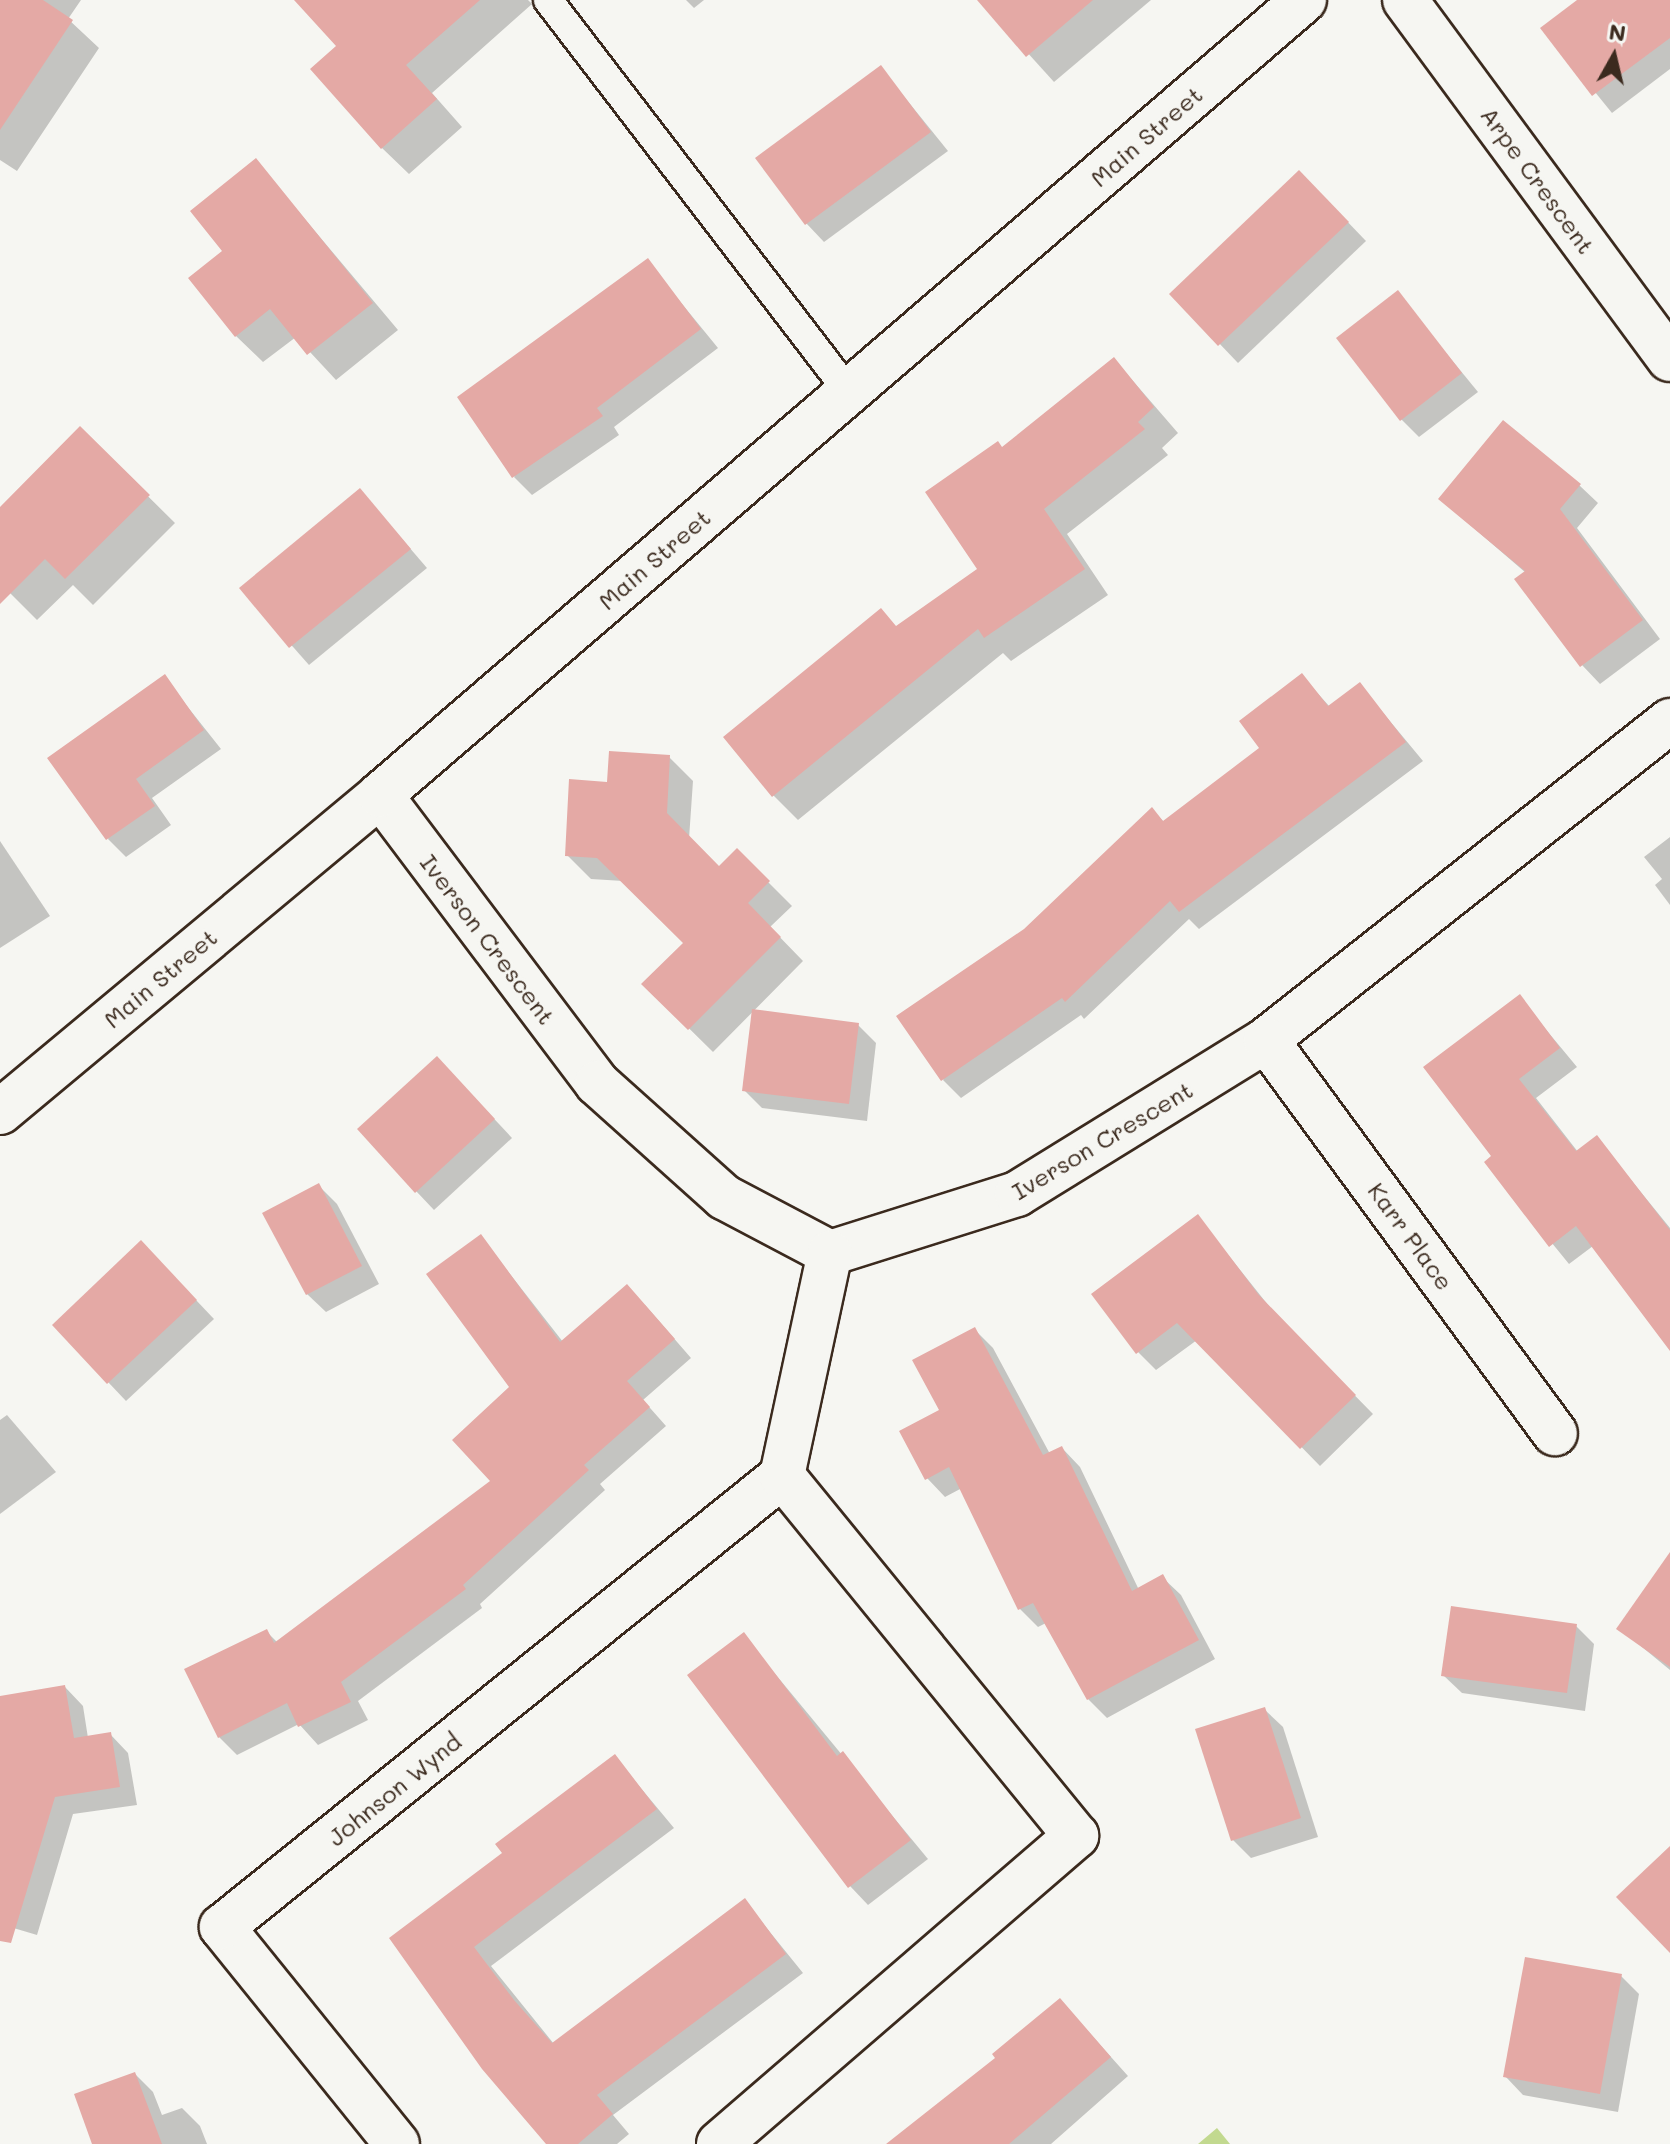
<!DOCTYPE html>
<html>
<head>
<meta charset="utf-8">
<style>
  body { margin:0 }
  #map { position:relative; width:1670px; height:2144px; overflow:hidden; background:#f6f6f2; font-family:Mali,sans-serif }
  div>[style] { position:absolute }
  .green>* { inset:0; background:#c2d98f }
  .shadow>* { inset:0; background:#0003 }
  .building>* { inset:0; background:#e4a9a5 }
  .roads { filter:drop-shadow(2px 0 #3b2a1e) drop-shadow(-2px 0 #3b2a1e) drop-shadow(0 2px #3b2a1e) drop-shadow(0 -2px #3b2a1e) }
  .lane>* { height:28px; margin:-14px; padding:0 14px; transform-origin:14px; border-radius:14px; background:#f6f6f2 }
  .street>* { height:44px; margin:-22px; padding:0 22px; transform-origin:22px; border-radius:22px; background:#f6f6f2 }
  span { translate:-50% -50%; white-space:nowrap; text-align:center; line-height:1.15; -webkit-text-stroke:6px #f6f6f2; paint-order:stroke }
  .street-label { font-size:24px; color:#3b2a1e }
  .north { position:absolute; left:1574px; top:16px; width:80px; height:80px; -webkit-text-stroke:6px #f6f6f2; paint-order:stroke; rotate:8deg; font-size:22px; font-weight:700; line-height:32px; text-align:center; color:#3b2a1e }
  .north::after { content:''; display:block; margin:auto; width:28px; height:36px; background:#3b2a1e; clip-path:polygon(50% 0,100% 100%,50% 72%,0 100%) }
</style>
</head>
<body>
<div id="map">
  <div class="green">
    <i style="clip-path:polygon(1217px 2128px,1230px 2144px,1198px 2144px)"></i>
  </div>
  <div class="shadow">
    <i style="clip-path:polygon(0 0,81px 0,68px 19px,99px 48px,17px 171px,0 160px)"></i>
    <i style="clip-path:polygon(323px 0,528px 0,532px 4px,432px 93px,462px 127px,409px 174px,382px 148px)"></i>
    <i style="clip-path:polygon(686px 0,704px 0,694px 8px)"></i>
    <i style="clip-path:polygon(980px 0,1151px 0,1054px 82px)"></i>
    <i style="clip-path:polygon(1581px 0,1670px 0,1670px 69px,1612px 113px,1543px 28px)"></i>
    <i style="clip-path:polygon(881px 68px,948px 151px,824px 242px,806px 223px)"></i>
    <i style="clip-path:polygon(256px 161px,398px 330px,336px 380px,296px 337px,263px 362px,236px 336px,224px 252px)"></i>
    <i style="clip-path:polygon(1317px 190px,1366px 241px,1238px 363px,1172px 294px)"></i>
    <i style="clip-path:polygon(647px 261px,718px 348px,614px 427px,619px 435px,532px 495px,514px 477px)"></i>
    <i style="clip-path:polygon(1397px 293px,1478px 392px,1419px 437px,1401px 419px)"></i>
    <i style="clip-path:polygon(1114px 359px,1178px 433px,1162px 448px,1168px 455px,1067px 534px,1108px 595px,1011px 661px,1003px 653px,798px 820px,773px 795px,897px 627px,980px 569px,1003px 449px)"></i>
    <i style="clip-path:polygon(80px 429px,175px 523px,93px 605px,73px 585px,37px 620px,0 583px,0 510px)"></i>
    <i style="clip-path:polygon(1579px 485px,1598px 503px,1577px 528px,1660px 639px,1600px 684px,1582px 665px,1526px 573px,1440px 499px)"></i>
    <i style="clip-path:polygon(360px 490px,427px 568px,309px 665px,241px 588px)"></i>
    <i style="clip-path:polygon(1302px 676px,1330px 707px,1360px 685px,1423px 761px,1199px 929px,1189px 919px,1084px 1019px,1081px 1015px,961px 1098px,943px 1080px,1025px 930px,1152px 810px,1164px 822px,1262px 748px)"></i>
    <i style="clip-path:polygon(164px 677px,221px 749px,152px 798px,171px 825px,126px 857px,108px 839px)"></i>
    <i style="clip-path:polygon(669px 757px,693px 781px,689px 839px,719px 868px,737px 851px,792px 906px,770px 927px,803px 961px,713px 1052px,644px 984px,685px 943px,623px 881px,591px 879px,567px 855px,609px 784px)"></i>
    <i style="clip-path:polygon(1670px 837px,1670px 905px,1655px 885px,1662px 879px,1644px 857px)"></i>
    <i style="clip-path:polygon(0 841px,50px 916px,0 948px)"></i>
    <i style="clip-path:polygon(1519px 997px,1577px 1067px,1536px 1098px,1578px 1152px,1597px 1138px,1670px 1228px,1670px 1348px,1593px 1246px,1569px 1264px,1486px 1162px,1494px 1157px)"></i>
    <i style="clip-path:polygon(858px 1025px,876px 1043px,867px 1121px,762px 1108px,744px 1090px)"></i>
    <i style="clip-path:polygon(455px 1077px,512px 1138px,434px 1210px,416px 1191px)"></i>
    <i style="clip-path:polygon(319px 1186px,337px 1204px,379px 1284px,326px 1312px,307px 1294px)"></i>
    <i style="clip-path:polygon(1198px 1217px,1276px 1315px,1373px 1414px,1320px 1466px,1197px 1340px,1156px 1370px,1138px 1352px)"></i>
    <i style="clip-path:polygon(481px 1237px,563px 1342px,645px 1305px,691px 1358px,643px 1400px,666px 1426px,600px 1484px,605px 1490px,480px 1604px,482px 1608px,358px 1701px,368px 1720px,318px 1745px,299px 1724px,237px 1755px,219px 1737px,266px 1631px,278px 1643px,493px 1481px,512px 1388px)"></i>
    <i style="clip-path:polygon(159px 1261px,214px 1319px,126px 1401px,54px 1325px)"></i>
    <i style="clip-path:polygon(975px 1330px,993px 1348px,1050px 1454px,1062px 1448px,1080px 1467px,1139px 1590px,1162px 1577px,1181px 1595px,1215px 1659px,1107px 1718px,1088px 1699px,1046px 1623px,1038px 1627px,1019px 1608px,962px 1488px,945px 1497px,927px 1478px,942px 1411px)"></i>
    <i style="clip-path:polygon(7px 1415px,56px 1472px,0 1514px,0 1420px)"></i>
    <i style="clip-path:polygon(1670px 1555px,1670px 1670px,1619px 1628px)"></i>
    <i style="clip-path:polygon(1576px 1626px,1594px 1644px,1585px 1711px,1462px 1693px,1443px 1675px)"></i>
    <i style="clip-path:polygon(743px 1635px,928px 1859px,868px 1905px,850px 1886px)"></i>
    <i style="clip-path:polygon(65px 1687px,83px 1706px,88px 1738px,110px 1734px,128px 1753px,137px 1805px,73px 1814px,37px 1935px,0 1924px,0 1698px)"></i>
    <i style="clip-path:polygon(1264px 1709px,1283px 1727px,1318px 1837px,1251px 1858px,1233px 1840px)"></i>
    <i style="clip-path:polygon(615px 1757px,674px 1828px,491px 1966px,554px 2044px,744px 1900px,803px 1973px,613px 2115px,629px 2134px,617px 2144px,549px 2144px,391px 1939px,505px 1853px)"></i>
    <i style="clip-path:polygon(1621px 1976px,1639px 1994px,1618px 2112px,1523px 2095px,1505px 2076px)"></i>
    <i style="clip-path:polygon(1060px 2000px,1128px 2076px,1051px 2144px,889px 2144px,998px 2058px)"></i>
    <i style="clip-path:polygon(135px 2074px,153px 2092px,162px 2115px,182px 2108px,200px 2126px,207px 2144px,94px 2144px)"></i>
  </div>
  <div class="building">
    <i style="clip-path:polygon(0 0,43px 0,73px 20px,0 130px)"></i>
    <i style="clip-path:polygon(294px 0,480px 0,406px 65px,437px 99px,381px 149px,310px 69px,336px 46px)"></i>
    <i style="clip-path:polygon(977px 0,1093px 0,1026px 57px)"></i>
    <i style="clip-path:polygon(1577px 0,1670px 0,1670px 38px,1592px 96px,1540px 28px)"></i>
    <i style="clip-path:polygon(881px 65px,931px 132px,805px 225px,755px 158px)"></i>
    <i style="clip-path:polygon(256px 158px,373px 303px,307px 355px,270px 309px,235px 337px,188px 278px,222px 251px,190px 211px)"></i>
    <i style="clip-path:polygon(1299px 170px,1349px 222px,1218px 346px,1169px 294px)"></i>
    <i style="clip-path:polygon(648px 258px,701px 329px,597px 408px,603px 416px,512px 478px,457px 397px)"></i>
    <i style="clip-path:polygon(1398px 290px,1462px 373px,1400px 421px,1336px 338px)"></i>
    <i style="clip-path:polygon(1114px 357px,1154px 407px,1138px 422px,1145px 429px,1044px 509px,1085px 569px,984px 638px,978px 629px,772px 797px,723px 737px,881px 608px,896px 626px,977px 569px,925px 492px,998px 441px,1002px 447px)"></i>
    <i style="clip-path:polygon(1503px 420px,1581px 484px,1560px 509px,1643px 620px,1580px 667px,1514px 579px,1525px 571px,1438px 499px)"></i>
    <i style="clip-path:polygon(80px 426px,150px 495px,65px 579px,45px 559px,0 604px,0 507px)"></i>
    <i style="clip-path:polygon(360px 488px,411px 549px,289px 648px,239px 588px)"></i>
    <i style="clip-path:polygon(1302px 673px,1328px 706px,1360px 682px,1406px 742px,1179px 912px,1170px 901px,1065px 1002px,1062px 998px,941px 1081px,896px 1016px,1024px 929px,1152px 807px,1163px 821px,1259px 748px,1239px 721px)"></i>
    <i style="clip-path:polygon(165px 674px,204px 730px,136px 779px,155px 806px,106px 840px,47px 758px)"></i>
    <i style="clip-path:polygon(609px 751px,670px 755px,667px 813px,719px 866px,737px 848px,770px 881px,748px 903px,781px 937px,688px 1030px,641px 984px,683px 943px,597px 858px,565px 856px,569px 779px,607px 782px)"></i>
    <i style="clip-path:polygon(1520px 994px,1560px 1048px,1519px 1079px,1576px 1151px,1597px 1135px,1670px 1230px,1670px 1351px,1576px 1226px,1549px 1247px,1484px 1162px,1491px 1156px,1423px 1067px)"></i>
    <i style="clip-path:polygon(752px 1009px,859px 1023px,849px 1104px,742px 1091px)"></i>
    <i style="clip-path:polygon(437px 1056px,495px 1119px,415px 1193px,357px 1129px)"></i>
    <i style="clip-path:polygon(319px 1183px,362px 1266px,306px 1295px,262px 1213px)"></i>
    <i style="clip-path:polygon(1198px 1214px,1258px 1294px,1356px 1395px,1300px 1449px,1177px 1323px,1136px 1354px,1091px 1294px)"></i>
    <i style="clip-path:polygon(481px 1234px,560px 1342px,627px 1284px,675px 1339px,627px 1381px,650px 1407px,584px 1465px,589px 1470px,463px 1585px,466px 1589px,341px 1682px,351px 1702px,298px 1727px,287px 1703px,218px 1738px,184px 1669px,267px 1629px,274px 1643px,490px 1481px,452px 1440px,509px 1387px,426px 1274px)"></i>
    <i style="clip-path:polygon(141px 1240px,197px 1300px,107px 1384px,52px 1325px)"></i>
    <i style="clip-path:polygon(975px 1327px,1043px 1455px,1062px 1446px,1132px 1591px,1163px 1574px,1199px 1640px,1087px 1700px,1033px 1603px,1018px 1610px,949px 1467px,925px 1480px,899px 1431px,939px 1410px,912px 1360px)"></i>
    <i style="clip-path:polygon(1670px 1552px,1670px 1667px,1616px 1629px)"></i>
    <i style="clip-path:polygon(1451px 1606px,1577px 1624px,1567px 1693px,1441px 1676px)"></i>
    <i style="clip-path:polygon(744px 1632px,837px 1756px,843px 1751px,911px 1840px,848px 1888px,687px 1675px)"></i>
    <i style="clip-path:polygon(65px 1685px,74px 1738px,111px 1732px,120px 1787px,55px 1797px,11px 1943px,0 1941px,0 1696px)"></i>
    <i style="clip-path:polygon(1265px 1707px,1301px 1818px,1231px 1841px,1195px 1729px)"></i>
    <i style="clip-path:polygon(615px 1754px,657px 1809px,474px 1947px,514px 2000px,552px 2043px,745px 1898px,786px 1954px,597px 2095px,613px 2114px,578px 2144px,546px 2144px,482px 2069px,389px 1938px,502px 1853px,495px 1844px)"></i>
    <i style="clip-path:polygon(1670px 1846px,1670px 1953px,1616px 1897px)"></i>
    <i style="clip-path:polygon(1525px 1957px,1622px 1974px,1600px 2094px,1503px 2077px)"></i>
    <i style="clip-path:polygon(1060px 1998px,1111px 2057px,1009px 2144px,886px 2144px,995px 2058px,992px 2054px)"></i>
    <i style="clip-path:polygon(135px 2072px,162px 2144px,92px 2144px,74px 2094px)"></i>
  </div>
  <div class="roads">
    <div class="lane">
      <i style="left:548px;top:0;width:494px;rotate:52.5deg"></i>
    </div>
    <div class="street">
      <i style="left:1405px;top:0;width:446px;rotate:53.6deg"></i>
      <i style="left:380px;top:795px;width:361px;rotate:53deg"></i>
      <i style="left:597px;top:1083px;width:171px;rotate:41.9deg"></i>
      <i style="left:724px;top:1197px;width:120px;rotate:27.8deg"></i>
      <i style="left:830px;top:1253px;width:196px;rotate:-17.5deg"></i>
      <i style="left:1017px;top:1194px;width:293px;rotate:-31.7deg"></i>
      <i style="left:1266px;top:1040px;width:515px;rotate:-38.29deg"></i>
      <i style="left:1266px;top:1040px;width:488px;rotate:53.7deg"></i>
      <i style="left:0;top:1112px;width:495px;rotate:-39.8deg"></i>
      <i style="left:380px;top:795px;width:1219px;rotate:-40.71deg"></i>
      <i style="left:397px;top:2144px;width:279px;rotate:-128.9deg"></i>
      <i style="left:222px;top:1927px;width:719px;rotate:-38.85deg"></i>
      <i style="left:782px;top:1476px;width:228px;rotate:-77.9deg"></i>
      <i style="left:719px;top:2144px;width:472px;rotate:-40.8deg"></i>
      <i style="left:1076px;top:1836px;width:465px;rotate:-129.2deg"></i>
    </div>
  </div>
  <div class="street-label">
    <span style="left:1146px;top:136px;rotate:-41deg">Main Street</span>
    <span style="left:1538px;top:180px;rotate:54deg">Arpe Crescent</span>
    <span style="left:654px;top:559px;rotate:-41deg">Main Street</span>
    <span style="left:488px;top:939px;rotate:53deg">Iverson Crescent</span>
    <span style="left:160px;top:978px;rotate:-40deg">Main Street</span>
    <span style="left:1102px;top:1140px;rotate:-31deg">Iverson Crescent</span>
    <span style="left:1411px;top:1236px;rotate:54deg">Karr Place</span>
    <span style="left:394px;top:1789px;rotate:-39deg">Johnson Wynd</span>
  </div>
  <div class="north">N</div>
</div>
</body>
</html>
